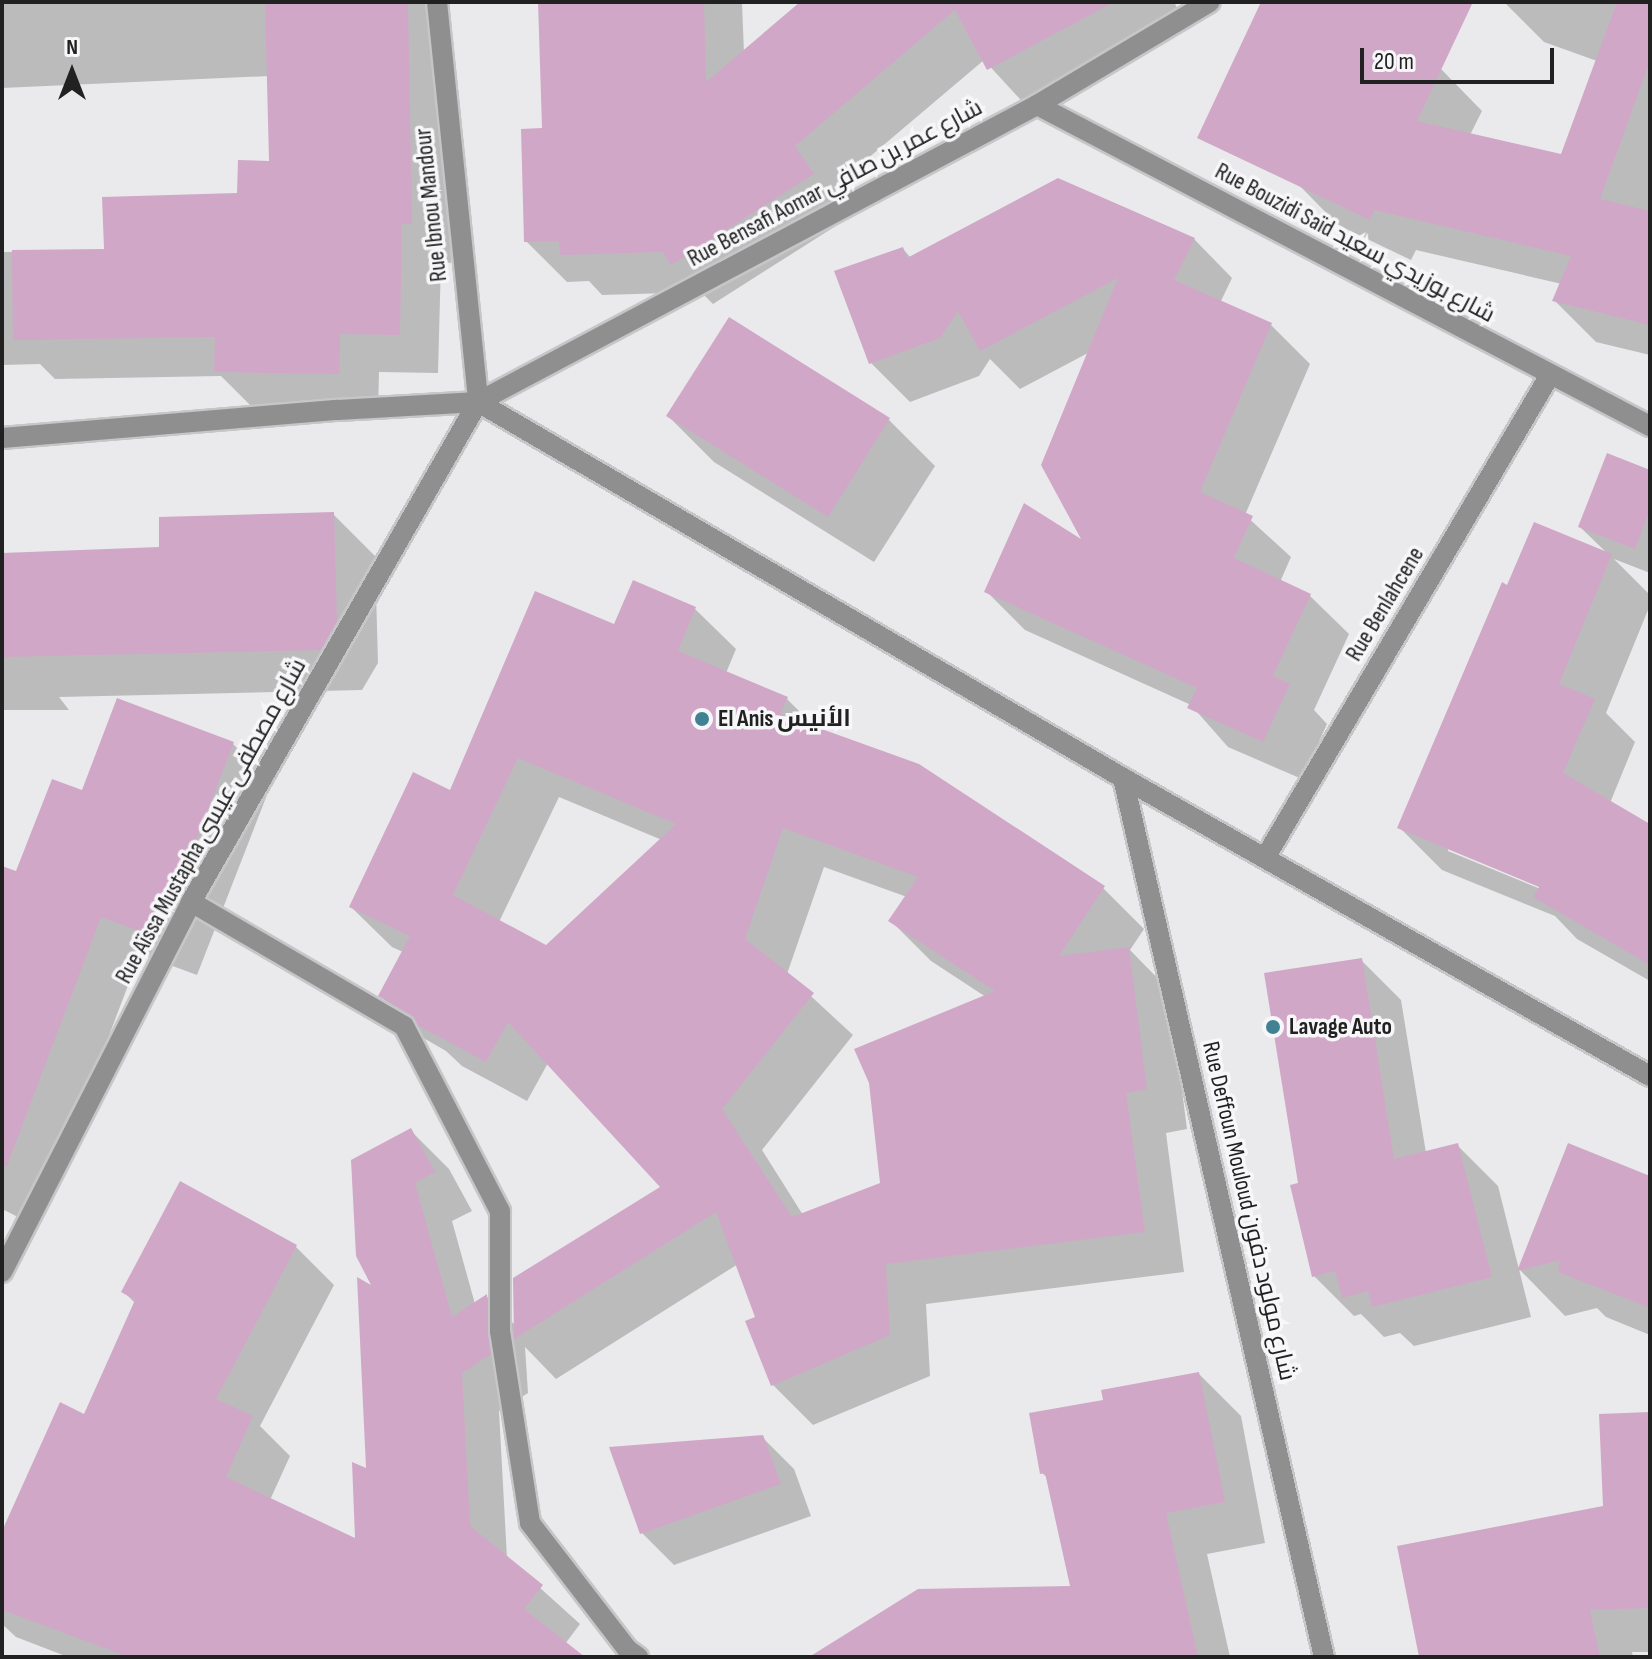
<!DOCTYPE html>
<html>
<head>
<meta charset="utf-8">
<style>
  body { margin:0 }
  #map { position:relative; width:1652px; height:1659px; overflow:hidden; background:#eaeaec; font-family:"Sofia Sans Condensed",Cairo,sans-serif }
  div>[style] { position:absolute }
  .shadow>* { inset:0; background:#0003 }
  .building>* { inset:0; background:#d1a7c7 }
  .roads { filter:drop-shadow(2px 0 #c6c6c8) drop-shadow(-2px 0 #c6c6c8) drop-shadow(0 2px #c6c6c8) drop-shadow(0 -2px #c6c6c8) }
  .minor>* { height:20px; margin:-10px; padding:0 10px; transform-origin:10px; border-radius:10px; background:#908f8f }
  .dots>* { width:22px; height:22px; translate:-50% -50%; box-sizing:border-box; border:4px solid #f7f7f9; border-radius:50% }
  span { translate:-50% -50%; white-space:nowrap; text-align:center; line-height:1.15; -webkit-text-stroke:7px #f7f7f9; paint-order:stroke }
  .street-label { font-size:24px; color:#212122 }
  .poi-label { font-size:24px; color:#212122; font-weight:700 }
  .left { translate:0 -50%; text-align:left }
  .frame { position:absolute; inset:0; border:4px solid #212122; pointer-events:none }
  .north { position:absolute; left:32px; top:32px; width:80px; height:80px; -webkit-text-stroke:6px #f7f7f9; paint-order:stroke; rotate:0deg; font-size:22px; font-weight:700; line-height:32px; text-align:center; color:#212122 }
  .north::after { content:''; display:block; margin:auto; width:28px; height:36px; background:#212122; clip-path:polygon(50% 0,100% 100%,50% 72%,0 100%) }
  .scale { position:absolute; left:1360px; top:48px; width:194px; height:36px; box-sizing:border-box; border:4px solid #212122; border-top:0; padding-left:10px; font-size:24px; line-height:28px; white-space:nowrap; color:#212122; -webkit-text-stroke:6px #f7f7f9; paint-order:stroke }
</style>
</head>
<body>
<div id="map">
  <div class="shadow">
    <i style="clip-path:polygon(2px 2px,445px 2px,451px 263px,441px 262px,438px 373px,379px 372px,378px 412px,255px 410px,221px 376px,55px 379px,40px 364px,2px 365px,2px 252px,106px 251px,239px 195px,271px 163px,269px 76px,2px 88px)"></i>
    <i style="clip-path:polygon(540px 2px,742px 2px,744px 53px,803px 2px,1174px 2px,1186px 25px,1029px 109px,984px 60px,834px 187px,853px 215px,713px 304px,701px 292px,602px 295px,589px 281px,567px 282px,526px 241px,544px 130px)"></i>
    <i style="clip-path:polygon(1264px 2px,1299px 2px,1441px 69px,1482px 111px,1470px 135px,1562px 157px,1597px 61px,1544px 42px,1504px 2px,1650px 2px,1650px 355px,1596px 342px,1555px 301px,1562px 284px,1416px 250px,1411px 260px,1338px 225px,1298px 184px)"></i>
    <i style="clip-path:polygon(1194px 239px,1232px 278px,1220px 303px,1271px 325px,1310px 364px,1245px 515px,1291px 557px,1280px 582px,1310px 596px,1349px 634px,1314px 710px,1327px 724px,1302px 779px,1228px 747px,1191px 705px,1025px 630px,986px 591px,1087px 545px,1088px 353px,1020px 389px,990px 359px,979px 376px,910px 402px,871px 363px,903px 249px,911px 258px)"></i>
    <i style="clip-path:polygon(668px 416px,889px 420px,935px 466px,874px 562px,714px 462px)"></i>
    <i style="clip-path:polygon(evenodd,1650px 472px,1650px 573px,1614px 559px,1650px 595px,1650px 605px,1606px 713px,1635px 742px,1610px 803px,1650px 826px,1650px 981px,1577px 939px,1555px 916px,1442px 870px,1400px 828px,1508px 588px,1609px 555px,1580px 527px,1650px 472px,1448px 847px,1549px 888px,1548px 892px,1448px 851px,1448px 847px)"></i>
    <i style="clip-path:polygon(333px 514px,375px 556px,378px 663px,362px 690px,59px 697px,69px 710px,2px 710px,2px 554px,162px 548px)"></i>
    <i style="clip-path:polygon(evenodd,695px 609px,736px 649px,726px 673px,786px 698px,817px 729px,1103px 888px,1144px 929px,1130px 950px,1169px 990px,1187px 1129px,1166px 1133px,1184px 1272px,926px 1304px,930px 1376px,813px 1425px,773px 1385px,758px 1318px,738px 1264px,556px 1379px,525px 1347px,528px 1393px,499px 1411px,507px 1558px,580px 1624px,565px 1644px,578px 1657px,68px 1657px,16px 1637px,2px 1624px,2px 1535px,85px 1417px,136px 1304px,124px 1292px,180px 1184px,296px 1247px,334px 1285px,260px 1426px,290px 1456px,270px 1500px,358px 1541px,369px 1471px,376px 1290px,411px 1131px,449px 1169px,472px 1211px,452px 1221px,475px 1304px,487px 1297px,516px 1326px,663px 1187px,548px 1063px,527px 1101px,462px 1066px,446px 1051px,420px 1036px,380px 995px,403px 952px,392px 947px,351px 907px,451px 792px,615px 627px,695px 609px,559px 797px,662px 840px,546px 948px,499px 922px,559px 797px,695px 609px,824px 867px,907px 897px,891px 921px,931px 961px,986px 997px,882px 1184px,803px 1215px,762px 1150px,853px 1035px,787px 974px,824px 867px)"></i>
    <i style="clip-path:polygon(233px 744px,272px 782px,197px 975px,140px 954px,72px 1133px,32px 1224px,2px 1209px,2px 868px,17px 874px,83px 792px)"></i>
    <i style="clip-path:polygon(1361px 960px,1401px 1000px,1426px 1153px,1458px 1146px,1498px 1186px,1531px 1317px,1414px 1346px,1400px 1333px,1384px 1337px,1361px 1314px,1354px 1316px,1314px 1276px,1300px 1185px)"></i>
    <i style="clip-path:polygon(1650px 1178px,1650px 1335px,1606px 1317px,1597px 1308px,1565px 1316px,1520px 1270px)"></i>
    <i style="clip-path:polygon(1199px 1374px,1241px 1416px,1265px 1543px,1207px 1554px,1230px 1657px,813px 1657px,1073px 1588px,1049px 1479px,1042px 1473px,1105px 1401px)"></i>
    <i style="clip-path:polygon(1650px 1414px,1650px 1652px,1632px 1652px,1633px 1657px,1421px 1657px,1606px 1508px)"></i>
    <i style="clip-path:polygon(762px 1437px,794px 1469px,811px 1516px,674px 1565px,642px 1533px)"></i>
  </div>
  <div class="building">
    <i style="clip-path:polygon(265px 2px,408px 2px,412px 224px,402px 224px,400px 335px,340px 334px,339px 374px,214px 372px,215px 337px,13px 340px,12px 250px,104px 249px,102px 197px,237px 193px,238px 160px,269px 161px)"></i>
    <i style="clip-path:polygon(538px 2px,704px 2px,706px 82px,800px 2px,1114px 2px,987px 70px,955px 10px,795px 146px,814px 174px,671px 265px,663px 252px,560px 255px,559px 241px,524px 242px,521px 129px,542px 128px)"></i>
    <i style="clip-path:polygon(1261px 2px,1473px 2px,1417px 121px,1561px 154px,1617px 2px,1650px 2px,1650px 61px,1600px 199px,1650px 211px,1650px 325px,1552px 301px,1571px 256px,1374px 210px,1370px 220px,1197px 138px)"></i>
    <i style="clip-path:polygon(1058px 178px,1195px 238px,1174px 280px,1272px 323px,1200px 492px,1253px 516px,1234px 558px,1311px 594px,1273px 676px,1290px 684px,1263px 742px,1187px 708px,1197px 688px,984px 592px,1024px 503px,1081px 539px,1041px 465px,1118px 278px,980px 351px,958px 311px,940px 338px,869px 364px,834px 271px,903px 247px,907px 258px)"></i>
    <i style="clip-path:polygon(729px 317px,890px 418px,828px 517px,666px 416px)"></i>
    <i style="clip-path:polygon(1607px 453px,1650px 470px,1650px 510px,1635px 549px,1578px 527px)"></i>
    <i style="clip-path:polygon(334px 512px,337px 621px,321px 650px,2px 657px,2px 553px,159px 547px,159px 517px)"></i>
    <i style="clip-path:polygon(1534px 522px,1612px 554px,1559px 684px,1595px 699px,1563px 773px,1650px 824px,1650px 965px,1533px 897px,1539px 887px,1397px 828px,1502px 582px,1507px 585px)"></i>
    <i style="clip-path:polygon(evenodd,633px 580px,696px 607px,678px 651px,788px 697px,780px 714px,919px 764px,1105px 886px,1059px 956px,1129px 947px,1147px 1089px,1126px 1093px,1145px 1232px,886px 1264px,890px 1335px,771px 1386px,745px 1321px,755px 1317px,716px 1212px,514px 1339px,513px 1278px,660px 1187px,508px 1022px,486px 1062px,419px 1026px,411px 1015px,378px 996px,410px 936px,349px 907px,413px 772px,450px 790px,535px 591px,614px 624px,633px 580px,518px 758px,676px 824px,546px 945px,453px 895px,518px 758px,633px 580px,783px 828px,918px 877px,888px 921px,995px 991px,854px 1049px,869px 1083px,880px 1183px,792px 1217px,722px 1109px,814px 993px,745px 939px,783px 828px)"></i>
    <i style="clip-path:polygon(117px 698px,234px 742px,158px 938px,101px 917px,7px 1166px,2px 1165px,2px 866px,16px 871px,52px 779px,82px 790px)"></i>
    <i style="clip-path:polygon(1362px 958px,1394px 1159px,1458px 1143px,1492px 1277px,1372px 1307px,1368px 1291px,1342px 1298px,1335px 1271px,1312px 1277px,1290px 1185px,1298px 1183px,1264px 973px)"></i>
    <i style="clip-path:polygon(411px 1128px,435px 1172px,415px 1183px,452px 1317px,487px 1294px,491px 1354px,462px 1373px,470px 1526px,543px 1585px,524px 1609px,585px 1657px,129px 1657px,2px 1610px,2px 1531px,60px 1402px,84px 1414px,135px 1300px,121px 1292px,180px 1181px,297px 1245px,216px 1399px,253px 1416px,226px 1477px,355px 1538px,352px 1462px,366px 1468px,357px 1277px,371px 1285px,356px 1256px,351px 1160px)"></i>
    <i style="clip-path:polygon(1568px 1143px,1650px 1176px,1650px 1308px,1558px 1272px,1560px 1260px,1517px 1271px)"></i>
    <i style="clip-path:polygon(1199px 1372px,1225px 1502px,1166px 1513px,1198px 1657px,809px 1657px,918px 1589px,1070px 1586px,1045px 1473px,1040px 1474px,1029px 1413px,1103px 1400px,1101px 1390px)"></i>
    <i style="clip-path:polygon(1650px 1412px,1650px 1608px,1590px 1610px,1600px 1657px,1419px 1657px,1397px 1546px,1603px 1506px,1599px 1414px)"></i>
    <i style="clip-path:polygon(763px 1435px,781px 1484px,640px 1534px,609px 1447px)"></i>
  </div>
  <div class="roads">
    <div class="minor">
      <i style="left:437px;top:2px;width:402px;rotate:84.1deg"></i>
      <i style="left:1037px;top:105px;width:692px;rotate:27.64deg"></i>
      <i style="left:478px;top:402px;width:633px;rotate:-27.98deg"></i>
      <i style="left:1037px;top:105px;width:201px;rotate:-30.8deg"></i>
      <i style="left:2px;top:438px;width:337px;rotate:-4.8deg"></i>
      <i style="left:338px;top:410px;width:140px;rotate:-3.3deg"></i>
      <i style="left:478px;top:402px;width:747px;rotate:30.24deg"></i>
      <i style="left:1123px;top:778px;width:605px;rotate:29.49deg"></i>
      <i style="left:1123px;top:778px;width:902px;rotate:77.12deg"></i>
      <i style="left:1265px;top:858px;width:561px;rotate:-59.46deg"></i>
      <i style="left:191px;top:902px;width:246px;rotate:30.2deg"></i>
      <i style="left:404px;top:1026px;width:208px;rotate:62.6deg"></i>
      <i style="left:500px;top:1211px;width:120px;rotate:90deg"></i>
      <i style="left:500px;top:1331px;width:194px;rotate:81.1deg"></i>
      <i style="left:530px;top:1523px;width:159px;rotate:52.4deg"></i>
      <i style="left:627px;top:1649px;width:14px;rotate:36deg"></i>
      <i style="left:2px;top:1272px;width:415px;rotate:-62.9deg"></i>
      <i style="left:191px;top:902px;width:577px;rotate:-60.14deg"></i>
    </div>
  </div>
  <div class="dots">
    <i style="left:702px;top:719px;background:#408194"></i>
    <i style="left:1273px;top:1027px;background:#408194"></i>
  </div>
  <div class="street-label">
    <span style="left:835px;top:183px;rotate:-28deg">Rue Bensafi Aomar شارع عمر بن صافي</span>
    <span style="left:431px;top:205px;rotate:-96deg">Rue Ibnou Mandour</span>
    <span style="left:1355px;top:243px;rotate:28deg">Rue Bouzidi Saïd شارع بوزيدي سعيد</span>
    <span style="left:1385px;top:604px;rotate:-59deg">Rue Benlahcene</span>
    <span style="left:211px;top:821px;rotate:-61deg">Rue Aïssa Mustapha شارع مصطفى عيسى</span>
    <span style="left:1249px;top:1211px;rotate:77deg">Rue Deffoun Mouloud شارع مولود دفون</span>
  </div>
  <div class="poi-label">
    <span class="left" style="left:718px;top:719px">El Anis الأنيس</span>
    <span class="left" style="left:1289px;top:1027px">Lavage Auto</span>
  </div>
  <div class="frame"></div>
  <div class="north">N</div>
  <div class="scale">20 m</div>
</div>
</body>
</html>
